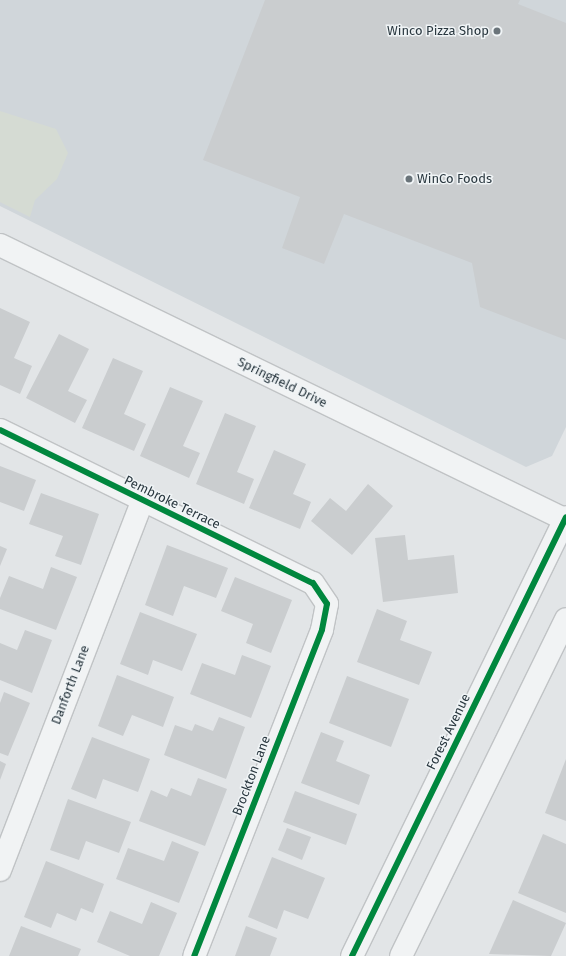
<!DOCTYPE html>
<html>
<head>
<meta charset="utf-8">
<style>
  body { margin:0 }
  #map { position:relative; width:566px; height:956px; overflow:hidden; background:#e2e5e7; font-family:"Fira Sans",sans-serif }
  div>[style] { position:absolute }
  .built>* { inset:0; background:#d0d6da }
  .green>* { inset:0; background:#d5dbd3 }
  .building>* { inset:0; background:#cacdcf }
  .roads { filter:drop-shadow(1px 0 #c0c3c5) drop-shadow(-1px 0 #c0c3c5) drop-shadow(0 1px #c0c3c5) drop-shadow(0 -1px #c0c3c5) }
  .minor>* { height:22px; margin:-11px; padding:0 11px; transform-origin:11px; border-radius:11px; background:#f1f3f4 }
  .tertiary>* { height:22px; margin:-11px; padding:0 11px; transform-origin:11px; border-radius:11px; background:#f1f3f4 }
  .cycleway>* { height:6px; margin:-3px; padding:0 3px; transform-origin:3px; border-radius:3px; background:#00873e }
  .dots>* { width:11px; height:11px; translate:-50% -50%; box-sizing:border-box; border:2px solid #f0f4f6; border-radius:50% }
  span { translate:-50% -50%; white-space:nowrap; text-align:center; line-height:1.15; -webkit-text-stroke:3px #f0f4f6; paint-order:stroke }
  .poi-label { font-size:13px; color:#29373f }
  .right { translate:-100% -50%; text-align:right }
  .left { translate:0 -50%; text-align:left }
  .street-label { font-size:13px; color:#29373f }
</style>
</head>
<body>
<div id="map">
  <div class="built">
    <i style="clip-path:polygon(0 0,566px 0,566px 427px,552px 456px,526px 467px,0 206px)"></i>
  </div>
  <div class="green">
    <i style="clip-path:polygon(0 111px,56px 129px,68px 153px,57px 179px,35px 200px,30px 217px,0 202px)"></i>
  </div>
  <div class="building">
    <i style="clip-path:polygon(265px 0,520px 0,518px 4px,566px 23px,566px 340px,480px 307px,472px 263px,344px 214px,324px 264px,282px 248px,300px 197px,203px 160px)"></i>
    <i style="clip-path:polygon(0 308px,30px 322px,14px 358px,32px 366px,20px 394px,0 385px)"></i>
    <i style="clip-path:polygon(59px 334px,89px 349px,68px 391px,87px 400px,75px 423px,26px 398px)"></i>
    <i style="clip-path:polygon(113px 358px,143px 371px,124px 414px,146px 424px,134px 451px,82px 428px)"></i>
    <i style="clip-path:polygon(170px 387px,203px 401px,183px 446px,200px 453px,189px 478px,140px 456px)"></i>
    <i style="clip-path:polygon(225px 413px,256px 426px,237px 472px,254px 479px,244px 504px,196px 484px)"></i>
    <i style="clip-path:polygon(274px 450px,306px 464px,293px 494px,311px 502px,300px 529px,249px 508px)"></i>
    <i style="clip-path:polygon(0 466px,36px 480px,24px 511px,0 502px)"></i>
    <i style="clip-path:polygon(368px 484px,393px 506px,352px 555px,311px 521px,330px 498px,346px 511px)"></i>
    <i style="clip-path:polygon(41px 493px,99px 514px,81px 565px,55px 556px,63px 536px,29px 524px)"></i>
    <i style="clip-path:polygon(405px 535px,408px 560px,454px 555px,458px 593px,383px 602px,375px 538px)"></i>
    <i style="clip-path:polygon(167px 545px,228px 568px,216px 598px,184px 586px,173px 616px,145px 605px)"></i>
    <i style="clip-path:polygon(0 546px,7px 549px,0 566px)"></i>
    <i style="clip-path:polygon(51px 567px,77px 577px,56px 630px,0 609px,0 598px,9px 576px,43px 589px)"></i>
    <i style="clip-path:polygon(235px 577px,292px 600px,271px 653px,246px 643px,253px 624px,221px 611px)"></i>
    <i style="clip-path:polygon(377px 609px,407px 621px,400px 640px,432px 652px,419px 685px,357px 662px)"></i>
    <i style="clip-path:polygon(140px 612px,197px 634px,182px 671px,153px 660px,148px 675px,120px 664px)"></i>
    <i style="clip-path:polygon(25px 630px,52px 640px,32px 693px,0 680px,0 643px,17px 650px)"></i>
    <i style="clip-path:polygon(242px 655px,271px 666px,251px 718px,190px 694px,202px 663px,235px 675px)"></i>
    <i style="clip-path:polygon(117px 675px,174px 697px,163px 727px,132px 715px,123px 736px,98px 726px)"></i>
    <i style="clip-path:polygon(347px 676px,409px 699px,391px 747px,329px 723px)"></i>
    <i style="clip-path:polygon(4px 692px,30px 703px,8px 756px,0 753px,0 703px)"></i>
    <i style="clip-path:polygon(219px 717px,245px 727px,226px 779px,164px 755px,175px 725px,192px 731px,195px 724px,213px 731px)"></i>
    <i style="clip-path:polygon(321px 732px,344px 741px,336px 761px,370px 775px,359px 805px,301px 783px)"></i>
    <i style="clip-path:polygon(92px 737px,150px 759px,138px 792px,103px 779px,96px 799px,71px 789px)"></i>
    <i style="clip-path:polygon(566px 759px,566px 821px,545px 813px)"></i>
    <i style="clip-path:polygon(0 761px,6px 764px,0 780px)"></i>
    <i style="clip-path:polygon(198px 778px,227px 789px,205px 846px,139px 821px,151px 790px,167px 797px,171px 788px,191px 796px)"></i>
    <i style="clip-path:polygon(295px 791px,357px 814px,346px 845px,283px 822px)"></i>
    <i style="clip-path:polygon(68px 799px,131px 822px,119px 853px,86px 841px,79px 860px,50px 850px)"></i>
    <i style="clip-path:polygon(287px 828px,311px 837px,302px 860px,278px 850px)"></i>
    <i style="clip-path:polygon(543px 834px,566px 844px,566px 913px,518px 893px)"></i>
    <i style="clip-path:polygon(172px 841px,199px 852px,179px 903px,116px 879px,128px 848px,164px 861px)"></i>
    <i style="clip-path:polygon(272px 857px,325px 878px,308px 919px,284px 910px,277px 929px,248px 917px)"></i>
    <i style="clip-path:polygon(46px 861px,104px 884px,93px 913px,81px 908px,76px 921px,57px 913px,51px 928px,24px 917px)"></i>
    <i style="clip-path:polygon(513px 900px,566px 923px,551px 956px,489px 954px)"></i>
    <i style="clip-path:polygon(151px 902px,177px 913px,159px 956px,130px 956px,97px 942px,110px 911px,142px 924px)"></i>
    <i style="clip-path:polygon(21px 926px,81px 949px,78px 956px,9px 956px)"></i>
    <i style="clip-path:polygon(246px 926px,277px 938px,270px 956px,235px 956px)"></i>
  </div>
  <div class="roads">
    <div class="minor">
      <i style="left:0;top:245px;width:629px;rotate:25.91deg"></i>
      <i style="left:0;top:430px;width:348px;rotate:26.1deg"></i>
      <i style="left:313px;top:583px;width:25px;rotate:56deg"></i>
      <i style="left:327px;top:604px;width:26px;rotate:101deg"></i>
      <i style="left:322px;top:630px;width:350px;rotate:111.4deg"></i>
      <i style="left:0;top:870px;width:397px;rotate:-68.9deg"></i>
    </div>
    <div class="tertiary">
      <i style="left:352px;top:956px;width:488px;rotate:-64deg"></i>
      <i style="left:401px;top:956px;width:375px;rotate:-63.9deg"></i>
    </div>
  </div>
  <div class="cycleway">
    <i style="left:0;top:430px;width:348px;rotate:26.1deg"></i>
    <i style="left:313px;top:583px;width:25px;rotate:56deg"></i>
    <i style="left:327px;top:604px;width:26px;rotate:101deg"></i>
    <i style="left:322px;top:630px;width:350px;rotate:111.4deg"></i>
    <i style="left:352px;top:956px;width:488px;rotate:-64deg"></i>
  </div>
  <div class="dots">
    <i style="left:497px;top:31px;background:#6a747a"></i>
    <i style="left:409px;top:179px;background:#6a747a"></i>
  </div>
  <div class="poi-label">
    <span class="right" style="left:489px;top:31px">Winco Pizza Shop</span>
    <span class="left" style="left:417px;top:179px">WinCo Foods</span>
  </div>
  <div class="street-label">
    <span style="left:282px;top:383px;rotate:26deg">Springfield Drive</span>
    <span style="left:172px;top:503px;rotate:26deg">Pembroke Terrace</span>
    <span style="left:71px;top:685px;rotate:-69deg">Danforth Lane</span>
    <span style="left:449px;top:732px;rotate:-64deg">Forest Avenue</span>
    <span style="left:252px;top:776px;rotate:-69deg">Brockton Lane</span>
  </div>
</div>
</body>
</html>
